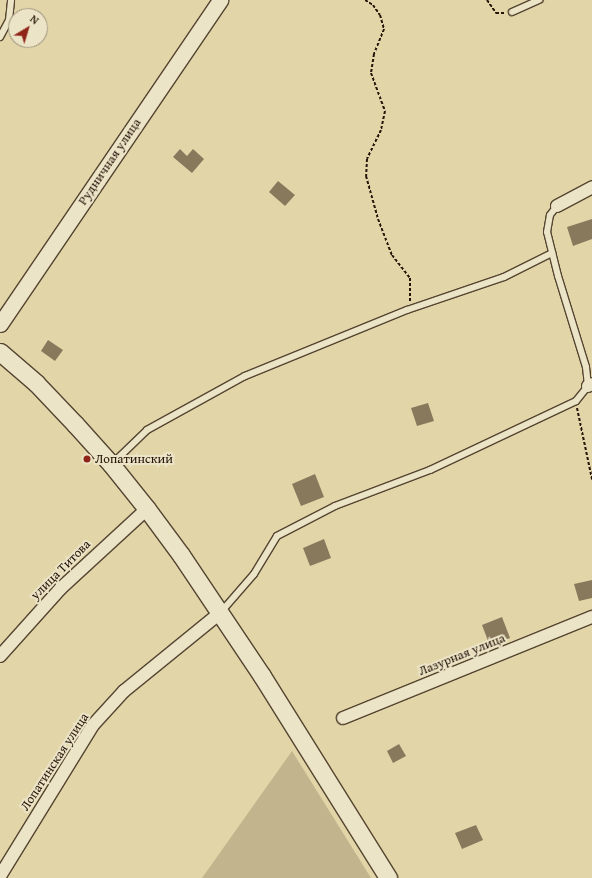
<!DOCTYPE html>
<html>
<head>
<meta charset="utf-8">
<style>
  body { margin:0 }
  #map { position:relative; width:592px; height:878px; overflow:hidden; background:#e2d6a9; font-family:"Gentium Book Plus",serif }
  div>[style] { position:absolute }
  .green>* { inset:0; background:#c2b58e }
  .building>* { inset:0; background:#88795c }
  .path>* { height:2px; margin-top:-1px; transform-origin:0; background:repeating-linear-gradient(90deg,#261509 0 3px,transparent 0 5px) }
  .roads { filter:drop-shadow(1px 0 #554531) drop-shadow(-1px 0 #554531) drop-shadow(0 1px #554531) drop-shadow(0 -1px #554531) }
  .service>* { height:6px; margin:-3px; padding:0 3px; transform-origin:3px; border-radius:3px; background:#ece4c7 }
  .minor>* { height:12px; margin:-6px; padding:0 6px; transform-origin:6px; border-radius:6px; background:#ece4c7 }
  .tertiary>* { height:15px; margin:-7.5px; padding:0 7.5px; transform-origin:7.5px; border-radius:7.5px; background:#ece4c7 }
  .secondary>* { height:17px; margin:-8.5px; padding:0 8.5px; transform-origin:8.5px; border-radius:8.5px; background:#ece4c7 }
  .dots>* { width:11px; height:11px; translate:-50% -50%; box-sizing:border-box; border:2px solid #ece4c7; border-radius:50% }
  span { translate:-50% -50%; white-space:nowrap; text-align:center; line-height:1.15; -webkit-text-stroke:4px #ece4c7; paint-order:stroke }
  .street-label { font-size:13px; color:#261509 }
  .poi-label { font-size:13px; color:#261509 }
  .left { translate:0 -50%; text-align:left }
  .north { position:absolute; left:8px; top:8px; width:40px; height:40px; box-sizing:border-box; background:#ece4c7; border:1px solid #9d917b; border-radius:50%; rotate:38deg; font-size:11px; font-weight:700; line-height:16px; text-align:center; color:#261509 }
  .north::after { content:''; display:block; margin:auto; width:14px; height:18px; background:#8f2418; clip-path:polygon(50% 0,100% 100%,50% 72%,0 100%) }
</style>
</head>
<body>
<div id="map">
  <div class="green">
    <i style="clip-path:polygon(292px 751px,371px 878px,202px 878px)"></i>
  </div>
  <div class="building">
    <i style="clip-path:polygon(180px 149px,187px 156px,193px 149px,204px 159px,192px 173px,173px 157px)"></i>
    <i style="clip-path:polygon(278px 181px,295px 195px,285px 206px,269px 192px)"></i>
    <i style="clip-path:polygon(592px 219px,592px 239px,573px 246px,567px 227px)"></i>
    <i style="clip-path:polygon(48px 340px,63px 350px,55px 361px,41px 351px)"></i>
    <i style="clip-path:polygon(428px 403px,434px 421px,417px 426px,411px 408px)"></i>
    <i style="clip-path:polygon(315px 474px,324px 497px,301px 506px,292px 484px)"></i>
    <i style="clip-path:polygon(324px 539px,331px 558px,310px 566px,303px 548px)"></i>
    <i style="clip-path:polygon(592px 580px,592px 598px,579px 601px,574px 584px)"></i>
    <i style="clip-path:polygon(502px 617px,510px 638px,490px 646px,482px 625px)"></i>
    <i style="clip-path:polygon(399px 744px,406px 756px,393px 763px,387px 751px)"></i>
    <i style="clip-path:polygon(476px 825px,483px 840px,462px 849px,455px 833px)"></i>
  </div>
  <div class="path">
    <i style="left:365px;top:0;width:9px;rotate:32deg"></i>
    <i style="left:373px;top:5px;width:12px;rotate:55deg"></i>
    <i style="left:380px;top:15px;width:15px;rotate:74deg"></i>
    <i style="left:384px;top:29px;width:27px;rotate:112deg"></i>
    <i style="left:374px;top:54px;width:19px;rotate:99deg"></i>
    <i style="left:371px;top:73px;width:40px;rotate:69.8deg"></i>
    <i style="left:385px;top:111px;width:19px;rotate:102deg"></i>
    <i style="left:381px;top:130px;width:32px;rotate:116deg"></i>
    <i style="left:367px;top:159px;width:17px;rotate:93deg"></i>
    <i style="left:366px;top:176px;width:45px;rotate:74.4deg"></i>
    <i style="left:378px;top:219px;width:39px;rotate:69deg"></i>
    <i style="left:392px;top:255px;width:29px;rotate:52deg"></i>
    <i style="left:410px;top:278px;width:23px;rotate:90deg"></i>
    <i style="left:487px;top:0;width:16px;rotate:55deg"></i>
    <i style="left:496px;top:13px;width:9px"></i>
    <i style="left:577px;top:408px;width:73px;rotate:78.1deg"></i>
  </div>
  <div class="roads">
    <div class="service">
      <i style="left:512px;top:12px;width:30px;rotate:-24deg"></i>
      <i style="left:0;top:37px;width:19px;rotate:-62deg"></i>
      <i style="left:9px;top:20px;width:20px;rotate:-84deg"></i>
      <i style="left:113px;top:463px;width:47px;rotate:-44.1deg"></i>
      <i style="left:147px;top:430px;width:112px;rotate:-28.9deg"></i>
      <i style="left:245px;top:376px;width:175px;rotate:-22.2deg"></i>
      <i style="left:407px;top:310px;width:102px;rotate:-18.8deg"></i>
      <i style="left:504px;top:277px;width:54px;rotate:-26.6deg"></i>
      <i style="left:221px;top:612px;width:50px;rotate:-49deg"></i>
      <i style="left:254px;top:574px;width:44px;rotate:-58.8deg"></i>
      <i style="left:277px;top:536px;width:65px;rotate:-27.3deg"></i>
      <i style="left:335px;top:506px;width:102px;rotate:-20.8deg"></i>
      <i style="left:430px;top:470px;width:161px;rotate:-25.3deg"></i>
      <i style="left:576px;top:401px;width:19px;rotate:-51deg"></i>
      <i style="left:588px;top:386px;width:19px;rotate:-96deg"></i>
      <i style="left:586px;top:367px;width:95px;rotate:-107.1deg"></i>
      <i style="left:558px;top:276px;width:45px;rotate:-104deg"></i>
      <i style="left:547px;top:232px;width:17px;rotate:-80deg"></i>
      <i style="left:550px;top:215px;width:11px;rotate:-52deg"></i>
    </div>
    <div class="minor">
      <i style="left:557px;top:206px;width:40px;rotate:-28deg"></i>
      <i style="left:588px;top:386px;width:4px;rotate:-27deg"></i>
      <i style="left:0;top:656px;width:91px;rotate:-48.1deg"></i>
      <i style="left:61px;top:588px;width:117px;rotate:-42.6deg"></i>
      <i style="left:343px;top:718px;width:269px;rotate:-22.1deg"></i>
      <i style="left:0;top:876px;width:177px;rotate:-58.4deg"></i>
      <i style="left:93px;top:725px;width:46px;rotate:-47.6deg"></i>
      <i style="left:124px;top:691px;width:124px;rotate:-39.1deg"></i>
    </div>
    <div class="tertiary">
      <i style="left:0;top:324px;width:392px;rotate:-55.8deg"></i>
    </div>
    <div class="secondary">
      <i style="left:0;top:352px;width:48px;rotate:40.7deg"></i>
      <i style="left:36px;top:383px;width:57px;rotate:46.4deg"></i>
      <i style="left:75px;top:424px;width:54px;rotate:48deg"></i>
      <i style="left:111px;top:464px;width:58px;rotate:51.3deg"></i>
      <i style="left:147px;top:509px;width:57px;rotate:53.5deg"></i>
      <i style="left:181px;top:555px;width:146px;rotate:56.2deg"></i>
      <i style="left:262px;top:676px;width:238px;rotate:58deg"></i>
    </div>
  </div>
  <div class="dots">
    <i style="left:87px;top:459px;background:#8f2418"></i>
  </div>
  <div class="street-label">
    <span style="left:110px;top:162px;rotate:-56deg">Рудничная улица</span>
    <span style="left:61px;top:570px;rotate:-45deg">улица Титова</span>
    <span style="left:462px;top:655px;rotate:-22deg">Лазурная улица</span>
    <span style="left:55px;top:762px;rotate:-57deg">Лопатинская улица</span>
  </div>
  <div class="poi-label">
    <span class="left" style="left:95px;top:459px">Лопатинский</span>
  </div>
  <div class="north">N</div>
</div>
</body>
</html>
